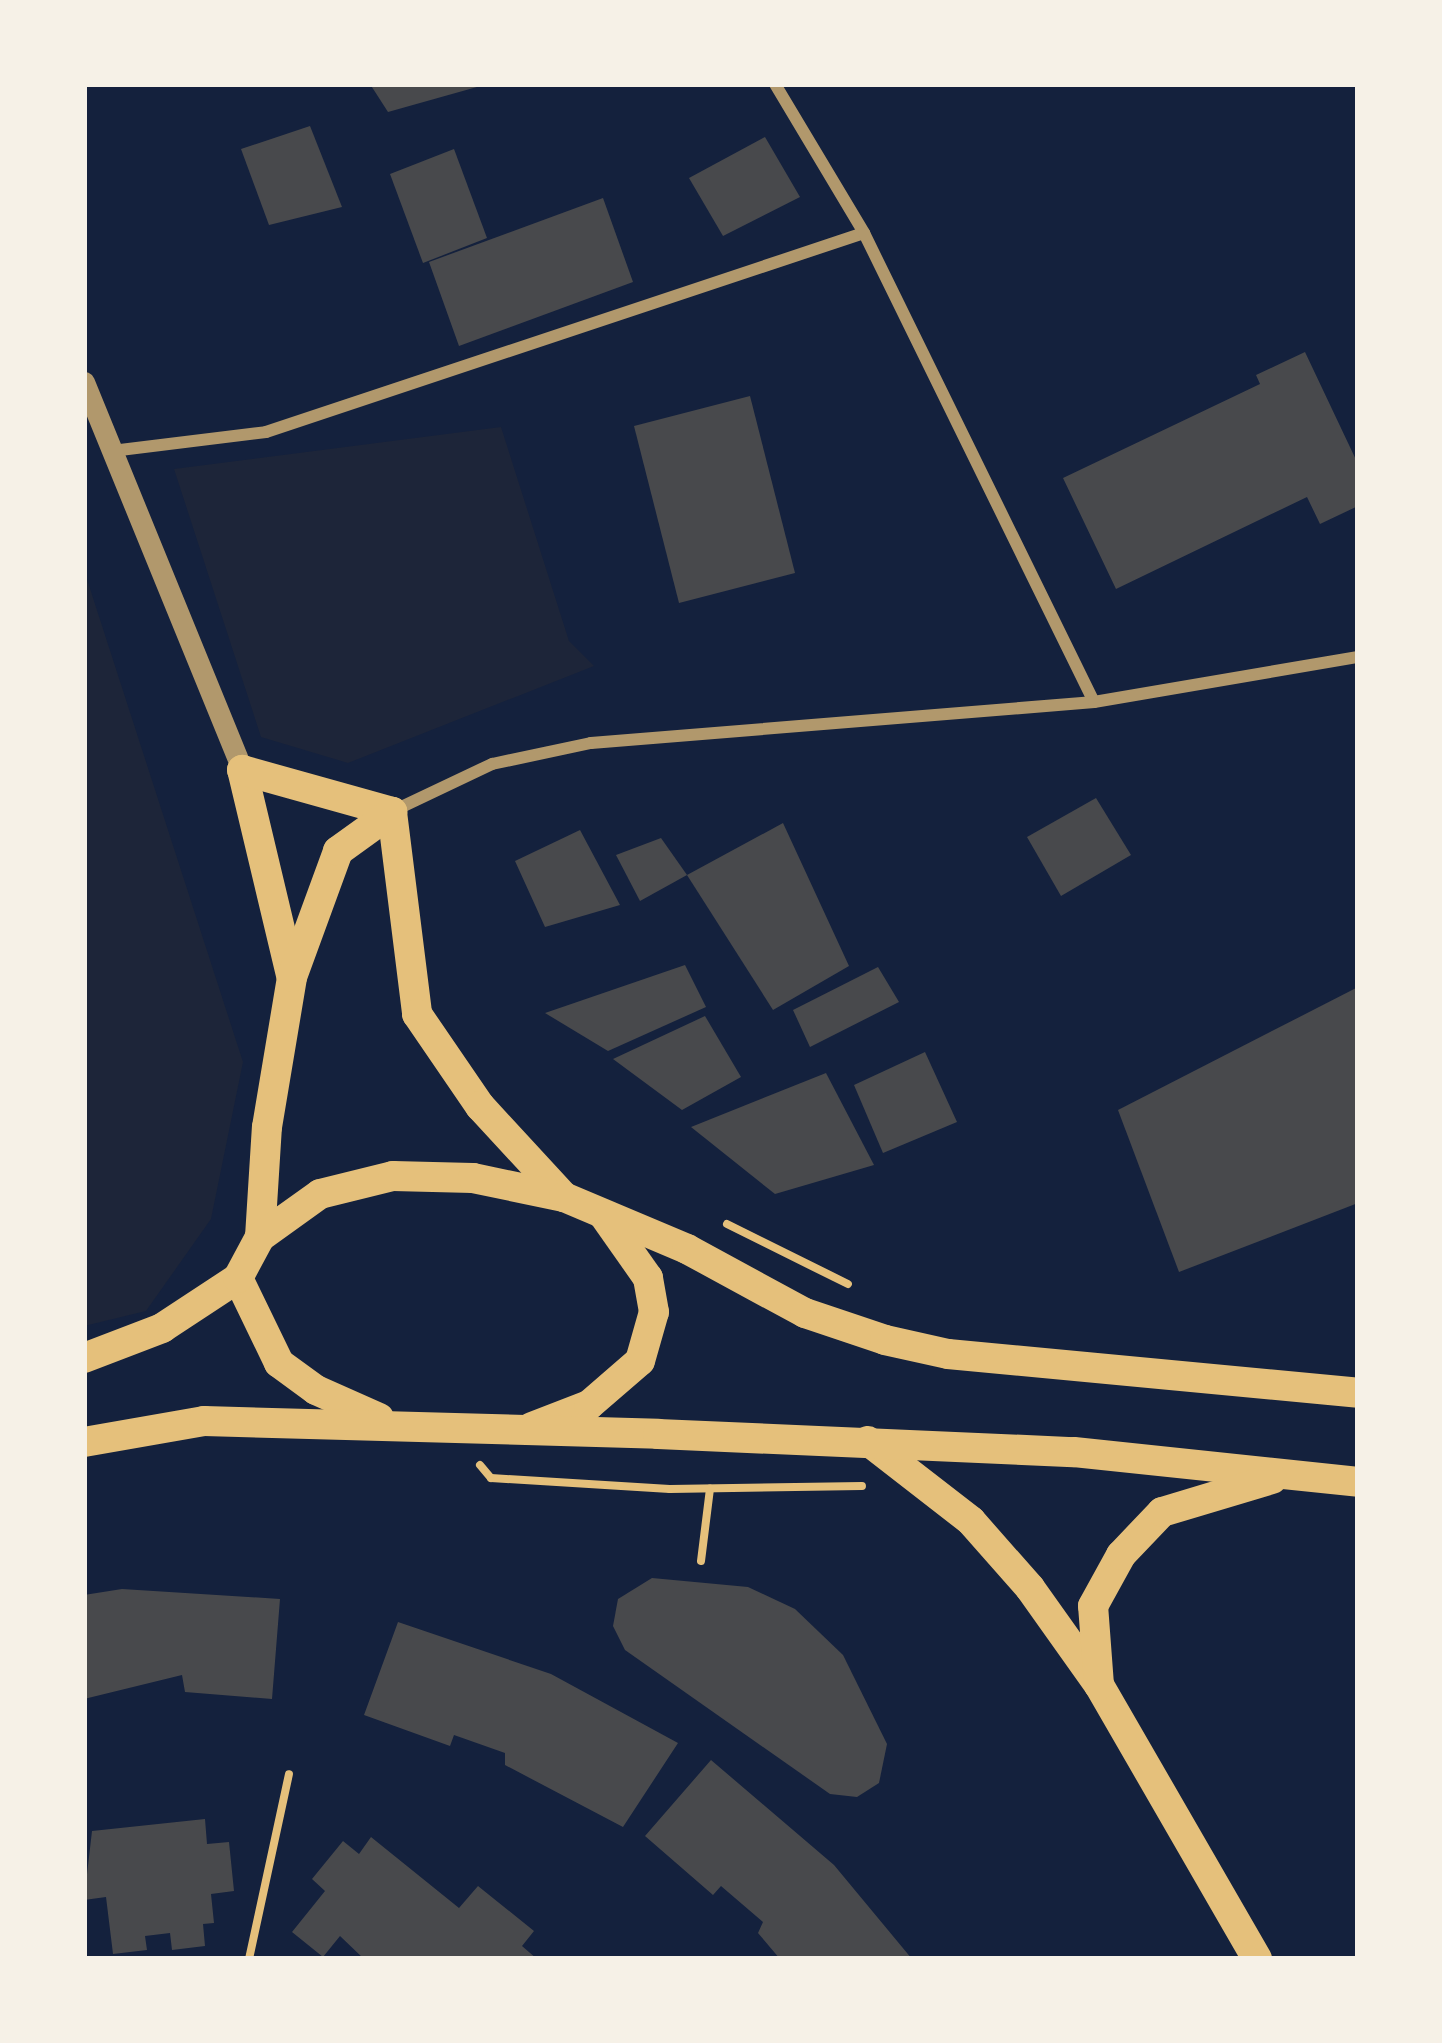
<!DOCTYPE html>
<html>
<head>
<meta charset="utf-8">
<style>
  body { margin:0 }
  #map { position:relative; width:1442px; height:2043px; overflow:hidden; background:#14213d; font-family:Poppins,sans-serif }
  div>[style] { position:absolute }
  .green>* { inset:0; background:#1d2539 }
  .building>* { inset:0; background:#48494c }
  .path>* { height:8px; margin:-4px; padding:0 4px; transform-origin:4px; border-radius:4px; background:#e5c07b }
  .minor>* { height:12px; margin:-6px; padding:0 6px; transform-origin:6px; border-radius:6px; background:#b1986c }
  .tertiary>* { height:21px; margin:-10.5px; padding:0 10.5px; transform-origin:10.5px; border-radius:10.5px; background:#b1986c }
  .primary>* { height:30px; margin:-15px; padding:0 15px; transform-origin:15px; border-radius:15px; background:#e5c07b }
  span { translate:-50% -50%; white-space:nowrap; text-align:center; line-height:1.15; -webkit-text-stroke:9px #f6f1e7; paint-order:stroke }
  .frame { position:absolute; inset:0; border:87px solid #f6f1e7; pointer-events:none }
</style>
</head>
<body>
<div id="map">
  <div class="green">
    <i style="clip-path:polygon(501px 427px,569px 641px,594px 666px,348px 763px,261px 737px,174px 469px)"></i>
    <i style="clip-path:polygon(84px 570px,243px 1062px,211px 1219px,146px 1311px,84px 1326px)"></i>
  </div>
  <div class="building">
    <i style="clip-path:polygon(370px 84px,484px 84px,484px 85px,388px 112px)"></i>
    <i style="clip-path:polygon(310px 126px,342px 207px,269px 225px,241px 149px)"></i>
    <i style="clip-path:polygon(765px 137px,800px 197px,723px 236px,689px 178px)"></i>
    <i style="clip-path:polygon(454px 149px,487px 238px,423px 263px,390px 174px)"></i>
    <i style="clip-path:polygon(603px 198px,633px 282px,459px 346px,429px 262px)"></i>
    <i style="clip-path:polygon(1305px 352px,1358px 464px,1358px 506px,1320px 524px,1307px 497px,1116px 589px,1063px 478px,1260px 384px,1256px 375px)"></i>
    <i style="clip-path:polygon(750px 396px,795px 573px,679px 603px,634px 426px)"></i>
    <i style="clip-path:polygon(1096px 798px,1131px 855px,1061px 896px,1027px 837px)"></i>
    <i style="clip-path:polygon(783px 823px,849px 966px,773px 1010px,687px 875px)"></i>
    <i style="clip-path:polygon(580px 830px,620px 905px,545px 927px,515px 861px)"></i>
    <i style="clip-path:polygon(661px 838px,687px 875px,640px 901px,616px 855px)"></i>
    <i style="clip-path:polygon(685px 965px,706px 1007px,608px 1051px,545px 1013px)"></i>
    <i style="clip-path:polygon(878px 967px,899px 1002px,810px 1047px,793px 1010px)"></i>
    <i style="clip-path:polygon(1358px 987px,1358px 1203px,1179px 1272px,1118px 1110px)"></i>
    <i style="clip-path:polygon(705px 1016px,741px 1077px,682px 1110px,613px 1059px)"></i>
    <i style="clip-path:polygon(925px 1052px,957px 1122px,883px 1153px,854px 1085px)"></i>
    <i style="clip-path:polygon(826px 1073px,874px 1165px,775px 1194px,691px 1127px)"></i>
    <i style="clip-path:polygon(652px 1578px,748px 1587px,795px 1609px,843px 1655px,887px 1744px,879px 1783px,857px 1797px,830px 1794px,625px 1650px,613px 1626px,618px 1599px)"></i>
    <i style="clip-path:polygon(122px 1589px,280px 1599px,272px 1699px,185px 1692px,182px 1675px,84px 1699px,84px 1595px)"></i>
    <i style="clip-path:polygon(398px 1622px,551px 1674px,678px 1743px,623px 1827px,505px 1765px,505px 1753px,454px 1735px,450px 1746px,364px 1715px)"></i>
    <i style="clip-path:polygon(711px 1760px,834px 1865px,912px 1959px,780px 1959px,758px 1933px,763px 1922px,721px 1886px,713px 1895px,645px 1836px)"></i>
    <i style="clip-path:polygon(205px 1819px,207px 1844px,229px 1842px,234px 1891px,211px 1894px,214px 1923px,203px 1924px,205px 1946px,172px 1950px,170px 1933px,145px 1936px,147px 1950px,113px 1954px,106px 1897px,84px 1900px,92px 1831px)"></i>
    <i style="clip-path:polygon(371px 1837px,459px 1908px,478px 1886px,534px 1931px,522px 1946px,537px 1959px,364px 1959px,340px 1936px,323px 1957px,292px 1932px,325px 1891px,312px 1879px,343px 1841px,359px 1854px)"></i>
  </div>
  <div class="path">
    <i style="left:727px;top:1224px;width:135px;rotate:26.4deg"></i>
    <i style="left:480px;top:1465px;width:17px;rotate:50deg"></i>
    <i style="left:491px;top:1478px;width:179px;rotate:3.5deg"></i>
    <i style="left:670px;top:1489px;width:192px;rotate:-0.9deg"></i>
    <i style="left:701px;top:1561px;width:73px;rotate:-82.9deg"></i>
    <i style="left:249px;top:1959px;width:189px;rotate:-77.8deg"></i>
  </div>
  <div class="minor">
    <i style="left:775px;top:84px;width:174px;rotate:59.1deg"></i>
    <i style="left:112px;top:451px;width:155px;rotate:-7deg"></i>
    <i style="left:266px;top:432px;width:630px;rotate:-18.41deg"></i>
    <i style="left:864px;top:233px;width:522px;rotate:63.88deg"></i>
    <i style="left:393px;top:811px;width:110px;rotate:-25.4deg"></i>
    <i style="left:492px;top:764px;width:101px;rotate:-12deg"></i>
    <i style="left:591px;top:743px;width:505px;rotate:-4.66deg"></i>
    <i style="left:1094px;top:702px;width:268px;rotate:-9.7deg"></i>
  </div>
  <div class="tertiary">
    <i style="left:84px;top:382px;width:419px;rotate:67.8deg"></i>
  </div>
  <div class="primary">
    <i style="left:392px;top:812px;width:204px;rotate:82.9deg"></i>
    <i style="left:417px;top:1014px;width:112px;rotate:55.6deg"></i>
    <i style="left:480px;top:1106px;width:124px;rotate:47.3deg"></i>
    <i style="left:291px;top:975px;width:211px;rotate:-103.4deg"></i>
    <i style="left:242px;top:770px;width:156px;rotate:15.6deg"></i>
    <i style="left:260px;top:1237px;width:110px;rotate:-86.4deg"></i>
    <i style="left:267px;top:1127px;width:152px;rotate:-80.5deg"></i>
    <i style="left:292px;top:977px;width:134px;rotate:-69.9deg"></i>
    <i style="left:338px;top:851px;width:67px;rotate:-35.8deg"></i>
    <i style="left:238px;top:1278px;width:94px;rotate:64.2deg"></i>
    <i style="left:279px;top:1363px;width:46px;rotate:36.1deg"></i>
    <i style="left:316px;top:1390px;width:69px;rotate:24deg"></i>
    <i style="left:84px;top:1358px;width:84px;rotate:-21deg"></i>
    <i style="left:162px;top:1328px;width:91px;rotate:-33.3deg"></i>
    <i style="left:238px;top:1278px;width:47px;rotate:-61.8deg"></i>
    <i style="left:260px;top:1237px;width:74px;rotate:-35.6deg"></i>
    <i style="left:320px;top:1194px;width:75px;rotate:-13.9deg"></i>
    <i style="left:393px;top:1176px;width:80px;rotate:1.4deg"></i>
    <i style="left:473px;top:1178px;width:93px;rotate:11.8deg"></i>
    <i style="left:564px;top:1197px;width:134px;rotate:22.9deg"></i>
    <i style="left:687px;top:1249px;width:134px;rotate:28.5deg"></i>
    <i style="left:805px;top:1313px;width:84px;rotate:18.6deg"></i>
    <i style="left:885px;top:1340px;width:65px;rotate:12.5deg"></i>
    <i style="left:948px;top:1354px;width:412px;rotate:5.4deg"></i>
    <i style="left:532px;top:1427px;width:61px;rotate:-21.1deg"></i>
    <i style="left:589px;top:1405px;width:67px;rotate:-40.8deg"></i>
    <i style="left:640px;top:1361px;width:51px;rotate:-74.1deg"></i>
    <i style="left:654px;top:1312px;width:35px;rotate:-100deg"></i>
    <i style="left:648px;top:1278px;width:75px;rotate:-125.2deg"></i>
    <i style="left:868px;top:1441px;width:130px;rotate:37.8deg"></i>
    <i style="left:971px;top:1521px;width:89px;rotate:48.6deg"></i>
    <i style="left:1030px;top:1588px;width:119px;rotate:54.6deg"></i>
    <i style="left:1099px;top:1685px;width:316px;rotate:60deg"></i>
    <i style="left:84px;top:1442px;width:122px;rotate:-9.9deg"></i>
    <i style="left:204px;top:1421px;width:454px;rotate:1.6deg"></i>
    <i style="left:658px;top:1434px;width:416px;rotate:2.5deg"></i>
    <i style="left:1074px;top:1452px;width:286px;rotate:6deg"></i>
    <i style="left:1099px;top:1685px;width:79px;rotate:-94.3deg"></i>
    <i style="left:1093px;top:1606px;width:58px;rotate:-61.2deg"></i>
    <i style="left:1121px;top:1555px;width:59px;rotate:-46.4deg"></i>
    <i style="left:1162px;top:1512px;width:115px;rotate:-16.7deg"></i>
  </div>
  <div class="frame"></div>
</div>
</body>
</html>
